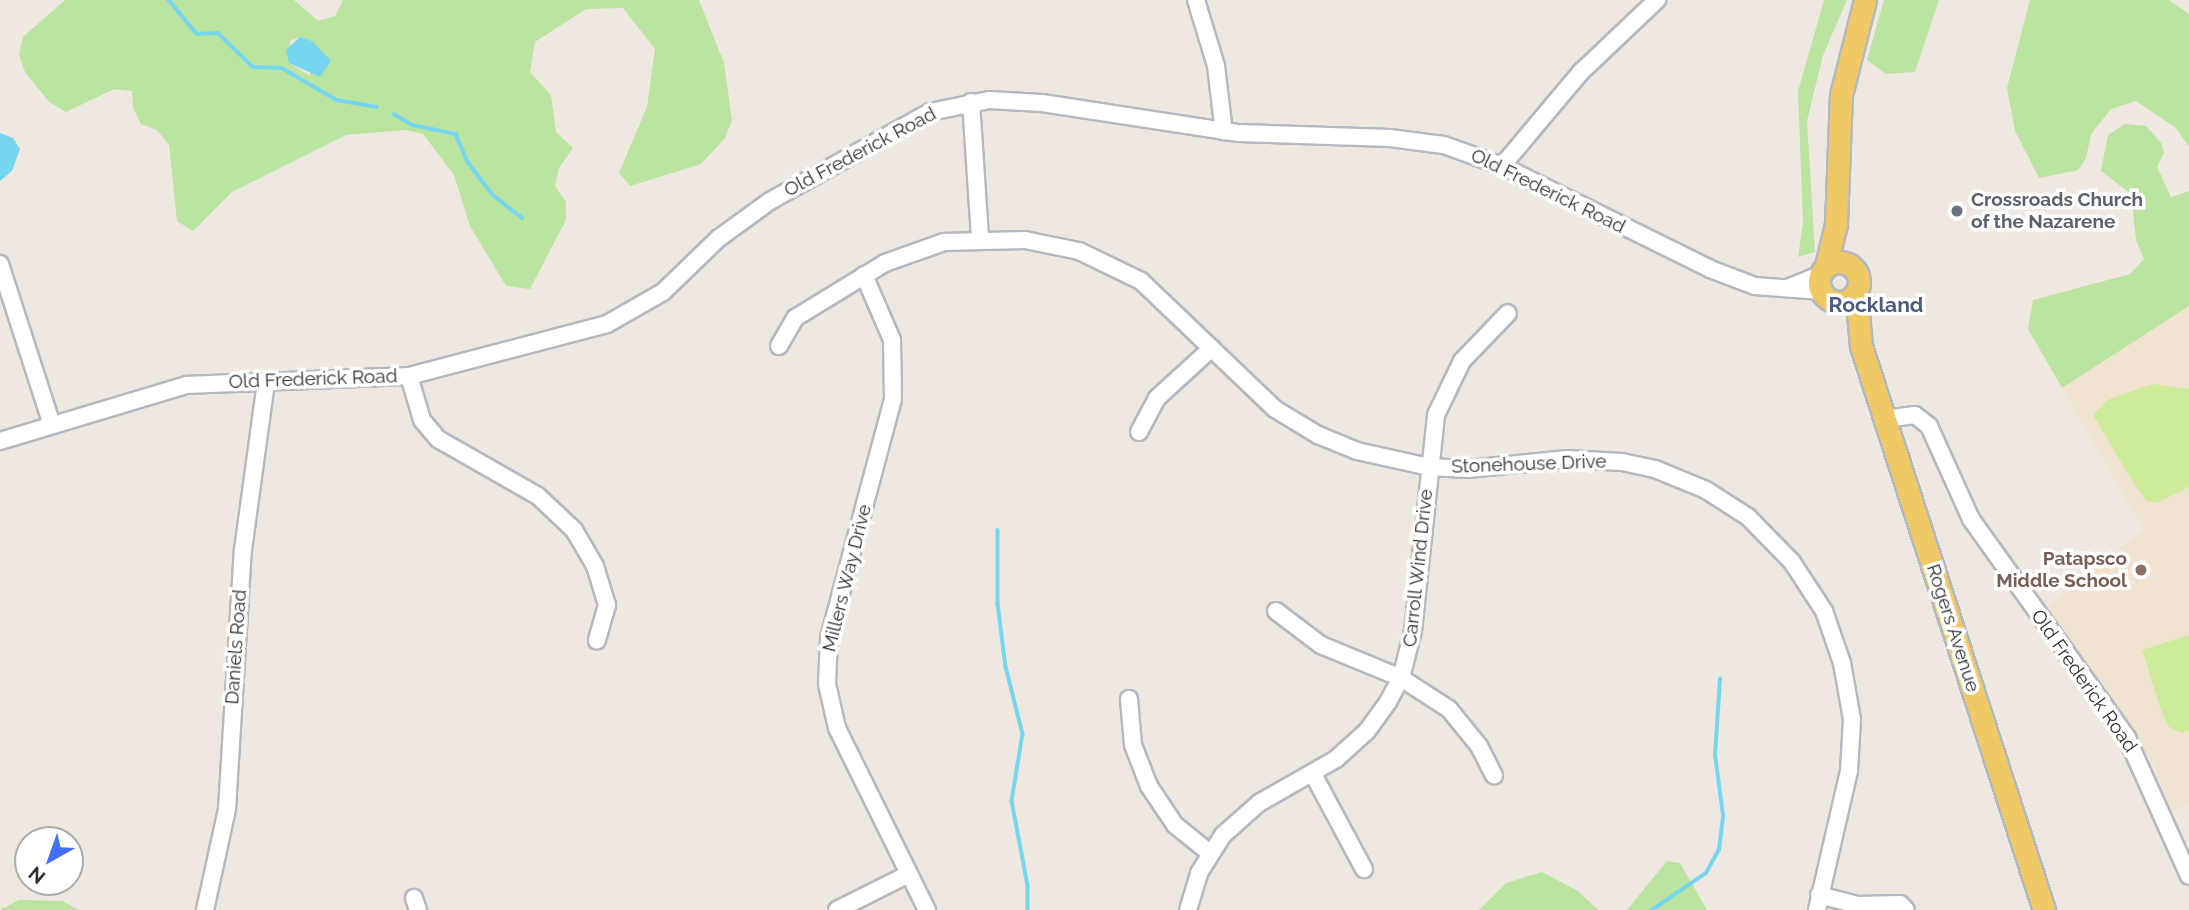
<!DOCTYPE html>
<html>
<head>
<meta charset="utf-8">
<style>
  body { margin:0 }
  #map { position:relative; width:2189px; height:910px; overflow:hidden; background:#efe8e1; font-family:Raleway,sans-serif }
  div>[style] { position:absolute }
  .education>* { inset:0; background:#f0e4d1 }
  .green>* { inset:0; background:#bae49f }
  .pitch>* { inset:0; background:#ceeb9b }
  .water>* { inset:0; background:#76d5ef }
  .stream>* { height:3.5px; margin:-1.75px; padding:0 1.75px; transform-origin:1.75px; border-radius:1.75px; background:#76d5ef }
  .roads { filter:drop-shadow(2px 0 #b4b8c1) drop-shadow(-2px 0 #b4b8c1) drop-shadow(0 2px #b4b8c1) drop-shadow(0 -2px #b4b8c1) }
  .minor>* { height:16px; margin:-8px; padding:0 8px; transform-origin:8px; border-radius:8px; background:#fff }
  .major>* { height:21px; margin:-10.5px; padding:0 10.5px; transform-origin:10.5px; border-radius:10.5px; background:#f0c864 }
  .major>.ring { margin:-10.5px; padding:0; box-sizing:content-box; background:none; border:21px solid #f0c864; border-radius:50% }
  .dots>* { width:19px; height:19px; translate:-50% -50%; box-sizing:border-box; border:4px solid #fff; border-radius:50% }
  span { translate:-50% -50%; white-space:nowrap; text-align:center; line-height:1.15; -webkit-text-stroke:7px #fff; paint-order:stroke }
  .street-label { font-size:19px; color:#2e2e2e }
  .worship-label { font-size:19px; color:#5b616d; font-weight:700 }
  .left { translate:0 -50%; text-align:left }
  .education-label { font-size:19px; color:#785e54; font-weight:700 }
  .right { translate:-100% -50%; text-align:right }
  .neighbourhood-label { font-size:21px; color:#4d597f; font-weight:700 }
  .north { position:absolute; left:14px; top:826px; width:70px; height:70px; box-sizing:border-box; background:#fff; border:2px solid #ababab; border-radius:50%; rotate:220deg; font-size:19px; font-weight:700; line-height:28px; text-align:center; color:#2e2e2e }
  .north::after { content:''; display:block; margin:auto; width:24px; height:32px; background:#4470f9; clip-path:polygon(50% 0,100% 100%,50% 72%,0 100%) }
</style>
</head>
<body>
<div id="map">
  <div class="education">
    <i style="clip-path:polygon(2189px 306px,2189px 806px,2172px 812px,2152px 761px,2043px 610px,2144px 530px,2062px 388px)"></i>
  </div>
  <div class="green">
    <i style="clip-path:polygon(evenodd,65px 0,294px 0,318px 21px,335px 16px,343px 0,699px 0,724px 63px,732px 120px,725px 138px,701px 164px,630px 186px,619px 173px,647px 107px,655px 49px,623px 8px,586px 9px,535px 42px,530px 72px,551px 95px,556px 132px,573px 148px,559px 168px,555px 186px,566px 202px,566px 220px,530px 289px,506px 286px,470px 226px,454px 175px,423px 134px,406px 130px,346px 135px,232px 192px,193px 231px,177px 221px,169px 145px,157px 130px,141px 124px,133px 108px,132px 91px,114px 89px,66px 112px,49px 102px,25px 72px,19px 55px,23px 37px,65px 0,300px 37px,312px 41px,310px 76px,289px 63px,290px 41px,300px 37px)"></i>
    <i style="clip-path:polygon(1824px 0,1847px 0,1823px 55px,1807px 121px,1815px 252px,1798px 257px,1803px 224px,1798px 91px)"></i>
    <i style="clip-path:polygon(1884px 0,1939px 0,1915px 72px,1886px 74px,1867px 60px)"></i>
    <i style="clip-path:polygon(2030px 0,2169px 0,2189px 14px,2189px 147px,2176px 128px,2136px 101px,2111px 109px,2091px 134px,2086px 158px,2078px 170px,2039px 178px,2015px 131px,2007px 88px)"></i>
    <i style="clip-path:polygon(2125px 124px,2146px 126px,2161px 143px,2164px 153px,2157px 167px,2171px 197px,2189px 191px,2189px 306px,2062px 388px,2028px 329px,2033px 300px,2130px 274px,2144px 259px,2136px 240px,2131px 194px,2101px 171px,2108px 135px)"></i>
    <i style="clip-path:polygon(1667px 861px,1680px 863px,1707px 910px,1627px 910px)"></i>
    <i style="clip-path:polygon(1542px 872px,1578px 891px,1598px 910px,1479px 910px,1506px 883px)"></i>
    <i style="clip-path:polygon(19px 900px,62px 901px,79px 910px,0 910px)"></i>
  </div>
  <div class="pitch">
    <i style="clip-path:polygon(2153px 384px,2189px 389px,2189px 487px,2156px 503px,2147px 501px,2134px 484px,2093px 415px,2107px 400px)"></i>
    <i style="clip-path:polygon(2189px 635px,2189px 730px,2181px 733px,2169px 727px,2162px 713px,2142px 650px)"></i>
  </div>
  <div class="water">
    <i style="clip-path:polygon(300px 37px,312px 41px,331px 61px,320px 77px,289px 63px,286px 50px)"></i>
    <i style="clip-path:polygon(0 133px,13px 138px,20px 149px,12px 171px,0 181px)"></i>
  </div>
  <div class="stream">
    <i style="left:169px;top:0;width:44px;rotate:50.5deg"></i>
    <i style="left:197px;top:34px;width:21px;rotate:-3deg"></i>
    <i style="left:218px;top:33px;width:49px;rotate:44.2deg"></i>
    <i style="left:253px;top:67px;width:29px;rotate:2deg"></i>
    <i style="left:282px;top:68px;width:64px;rotate:30.2deg"></i>
    <i style="left:337px;top:100px;width:40px;rotate:10deg"></i>
    <i style="left:394px;top:114px;width:21px;rotate:31deg"></i>
    <i style="left:412px;top:125px;width:45px;rotate:11.6deg"></i>
    <i style="left:456px;top:134px;width:30px;rotate:67deg"></i>
    <i style="left:468px;top:162px;width:41px;rotate:52.9deg"></i>
    <i style="left:493px;top:195px;width:37px;rotate:38deg"></i>
    <i style="left:998px;top:530px;width:74px;rotate:90deg"></i>
    <i style="left:998px;top:604px;width:64px;rotate:82.8deg"></i>
    <i style="left:1006px;top:667px;width:69px;rotate:75.8deg"></i>
    <i style="left:1023px;top:734px;width:68px;rotate:99.3deg"></i>
    <i style="left:1012px;top:801px;width:86px;rotate:79.3deg"></i>
    <i style="left:1028px;top:886px;width:24px;rotate:90deg"></i>
    <i style="left:1652px;top:910px;width:65px;rotate:-34.4deg"></i>
    <i style="left:1706px;top:873px;width:26px;rotate:-61deg"></i>
    <i style="left:1719px;top:850px;width:35px;rotate:-83deg"></i>
    <i style="left:1723px;top:815px;width:61px;rotate:-97.6deg"></i>
    <i style="left:1715px;top:755px;width:76px;rotate:-86.2deg"></i>
  </div>
  <div class="roads">
    <div class="minor">
      <i style="left:1196px;top:0;width:69px;rotate:73.1deg"></i>
      <i style="left:1216px;top:66px;width:66px;rotate:83.1deg"></i>
      <i style="left:971px;top:102px;width:135px;rotate:86.2deg"></i>
      <i style="left:1502px;top:166px;width:123px;rotate:-50deg"></i>
      <i style="left:1581px;top:72px;width:105px;rotate:-43.5deg"></i>
      <i style="left:0;top:264px;width:169px;rotate:72.1deg"></i>
      <i style="left:864px;top:275px;width:71px;rotate:66.7deg"></i>
      <i style="left:892px;top:340px;width:59px;rotate:89deg"></i>
      <i style="left:893px;top:399px;width:247px;rotate:105deg"></i>
      <i style="left:829px;top:638px;width:46px;rotate:92.5deg"></i>
      <i style="left:827px;top:684px;width:45px;rotate:77.2deg"></i>
      <i style="left:837px;top:728px;width:203px;rotate:63.7deg"></i>
      <i style="left:1790px;top:287px;width:32px;rotate:-22deg"></i>
      <i style="left:779px;top:346px;width:32px;rotate:-60deg"></i>
      <i style="left:795px;top:318px;width:105px;rotate:-31.4deg"></i>
      <i style="left:885px;top:263px;width:63px;rotate:-19.6deg"></i>
      <i style="left:944px;top:242px;width:81px;rotate:-1.4deg"></i>
      <i style="left:1025px;top:240px;width:55px;rotate:11.5deg"></i>
      <i style="left:1079px;top:251px;width:69px;rotate:25.8deg"></i>
      <i style="left:1141px;top:281px;width:185px;rotate:43.7deg"></i>
      <i style="left:1275px;top:409px;width:50px;rotate:31.2deg"></i>
      <i style="left:1318px;top:435px;width:42px;rotate:22.3deg"></i>
      <i style="left:1357px;top:451px;width:74px;rotate:12.5deg"></i>
      <i style="left:1429px;top:467px;width:39px;rotate:3deg"></i>
      <i style="left:1468px;top:469px;width:100px;rotate:-5.8deg"></i>
      <i style="left:1567px;top:459px;width:55px;rotate:3.1deg"></i>
      <i style="left:1622px;top:462px;width:34px;rotate:12deg"></i>
      <i style="left:1655px;top:469px;width:55px;rotate:22.4deg"></i>
      <i style="left:1706px;top:490px;width:50px;rotate:32.7deg"></i>
      <i style="left:1748px;top:517px;width:63px;rotate:45.6deg"></i>
      <i style="left:1792px;top:562px;width:59px;rotate:56.9deg"></i>
      <i style="left:1824px;top:611px;width:55px;rotate:70.9deg"></i>
      <i style="left:1842px;top:663px;width:57px;rotate:79.9deg"></i>
      <i style="left:1852px;top:719px;width:52px;rotate:93.3deg"></i>
      <i style="left:1849px;top:771px;width:143px;rotate:103deg"></i>
      <i style="left:409px;top:376px;width:46px;rotate:73.5deg"></i>
      <i style="left:422px;top:420px;width:25px;rotate:50deg"></i>
      <i style="left:438px;top:439px;width:115px;rotate:29.7deg"></i>
      <i style="left:538px;top:496px;width:50px;rotate:43.4deg"></i>
      <i style="left:574px;top:530px;width:42px;rotate:59.7deg"></i>
      <i style="left:595px;top:566px;width:41px;rotate:72.9deg"></i>
      <i style="left:607px;top:605px;width:37px;rotate:106deg"></i>
      <i style="left:1886px;top:419px;width:29px;rotate:-8deg"></i>
      <i style="left:1915px;top:415px;width:18px;rotate:38deg"></i>
      <i style="left:1929px;top:426px;width:102px;rotate:65.7deg"></i>
      <i style="left:1971px;top:519px;width:269px;rotate:54.5deg"></i>
      <i style="left:2127px;top:738px;width:151px;rotate:65.8deg"></i>
      <i style="left:1139px;top:432px;width:38px;rotate:-62deg"></i>
      <i style="left:1157px;top:398px;width:74px;rotate:-42.3deg"></i>
      <i style="left:0;top:441px;width:195px;rotate:-16.7deg"></i>
      <i style="left:187px;top:385px;width:222px;rotate:-2.3deg"></i>
      <i style="left:409px;top:376px;width:205px;rotate:-14.7deg"></i>
      <i style="left:607px;top:324px;width:64px;rotate:-29.7deg"></i>
      <i style="left:663px;top:292px;width:78px;rotate:-44deg"></i>
      <i style="left:719px;top:238px;width:63px;rotate:-36deg"></i>
      <i style="left:770px;top:201px;width:183px;rotate:-29.1deg"></i>
      <i style="left:930px;top:112px;width:60px;rotate:-11.5deg"></i>
      <i style="left:989px;top:100px;width:53px;rotate:3.2deg"></i>
      <i style="left:1042px;top:103px;width:199px;rotate:8.7deg"></i>
      <i style="left:1239px;top:133px;width:151px;rotate:1.9deg"></i>
      <i style="left:1390px;top:138px;width:54px;rotate:7.4deg"></i>
      <i style="left:1444px;top:145px;width:62px;rotate:19.9deg"></i>
      <i style="left:1502px;top:166px;width:232px;rotate:26.3deg"></i>
      <i style="left:1710px;top:269px;width:48px;rotate:20.7deg"></i>
      <i style="left:1755px;top:286px;width:67px;rotate:4.3deg"></i>
      <i style="left:1276px;top:611px;width:56px;rotate:37.1deg"></i>
      <i style="left:1321px;top:645px;width:87px;rotate:22.4deg"></i>
      <i style="left:1401px;top:678px;width:57px;rotate:32.9deg"></i>
      <i style="left:1449px;top:709px;width:48px;rotate:51deg"></i>
      <i style="left:1479px;top:746px;width:33px;rotate:63deg"></i>
      <i style="left:1129px;top:699px;width:46px;rotate:85deg"></i>
      <i style="left:1133px;top:745px;width:44px;rotate:68.7deg"></i>
      <i style="left:1149px;top:786px;width:47px;rotate:56.3deg"></i>
      <i style="left:1175px;top:825px;width:45px;rotate:38.7deg"></i>
      <i style="left:1313px;top:774px;width:108px;rotate:61.8deg"></i>
      <i style="left:1819px;top:895px;width:40px;rotate:14.4deg"></i>
      <i style="left:1858px;top:905px;width:42px;rotate:-1.4deg"></i>
      <i style="left:1900px;top:904px;width:8px;rotate:45deg"></i>
      <i style="left:414px;top:898px;width:13px;rotate:72deg"></i>
      <i style="left:205px;top:910px;width:103px;rotate:-77.7deg"></i>
      <i style="left:227px;top:809px;width:259px;rotate:-86.5deg"></i>
      <i style="left:243px;top:550px;width:169px;rotate:-82.2deg"></i>
      <i style="left:837px;top:910px;width:80px;rotate:-26.6deg"></i>
      <i style="left:1188px;top:910px;width:39px;rotate:-73deg"></i>
      <i style="left:1199px;top:873px;width:45px;rotate:-57.7deg"></i>
      <i style="left:1223px;top:835px;width:48px;rotate:-41.6deg"></i>
      <i style="left:1259px;top:803px;width:89px;rotate:-29.7deg"></i>
      <i style="left:1336px;top:759px;width:42px;rotate:-42.1deg"></i>
      <i style="left:1367px;top:731px;width:36px;rotate:-54deg"></i>
      <i style="left:1388px;top:702px;width:27px;rotate:-62deg"></i>
      <i style="left:1401px;top:678px;width:49px;rotate:-75.7deg"></i>
      <i style="left:1413px;top:631px;width:217px;rotate:-83.9deg"></i>
      <i style="left:1436px;top:415px;width:60px;rotate:-64.3deg"></i>
      <i style="left:1462px;top:361px;width:66px;rotate:-46.2deg"></i>
    </div>
    <div class="major">
      <i class="ring" style="left:1819px;top:262px;width:19px;height:19px"></i>
      <i style="left:1826px;top:266px;width:43px;rotate:-76.6deg"></i>
      <i style="left:1836px;top:224px;width:129px;rotate:-87.8deg"></i>
      <i style="left:1841px;top:95px;width:98px;rotate:-75.8deg"></i>
      <i style="left:1856px;top:292px;width:54px;rotate:84.7deg"></i>
      <i style="left:1861px;top:346px;width:593px;rotate:72.02deg"></i>
    </div>
  </div>
  <div class="dots">
    <i style="left:1957px;top:211px;background:#6b7280"></i>
    <i style="left:2141px;top:570px;background:#8d6e63"></i>
  </div>
  <div class="street-label">
    <span style="left:860px;top:152px;rotate:-28deg">Old Frederick Road</span>
    <span style="left:1548px;top:191px;rotate:26deg">Old Frederick Road</span>
    <span style="left:313px;top:379px;rotate:-2deg">Old Frederick Road</span>
    <span style="left:1529px;top:464px;rotate:-2deg">Stonehouse Drive</span>
    <span style="left:1418px;top:568px;rotate:-84deg">Carroll Wind Drive</span>
    <span style="left:847px;top:578px;rotate:-76deg">Millers Way Drive</span>
    <span style="left:1953px;top:628px;rotate:72deg">Rogers Avenue</span>
    <span style="left:236px;top:647px;rotate:-86deg">Daniels Road</span>
    <span style="left:2084px;top:681px;rotate:55deg">Old Frederick Road</span>
  </div>
  <div class="worship-label">
    <span class="left" style="left:1971px;top:211px">Crossroads Church<br>of the Nazarene</span>
  </div>
  <div class="education-label">
    <span class="right" style="left:2127px;top:570px">Patapsco<br>Middle School</span>
  </div>
  <div class="neighbourhood-label">
    <span style="left:1876px;top:305px">Rockland</span>
  </div>
  <div class="north">N</div>
</div>
</body>
</html>
